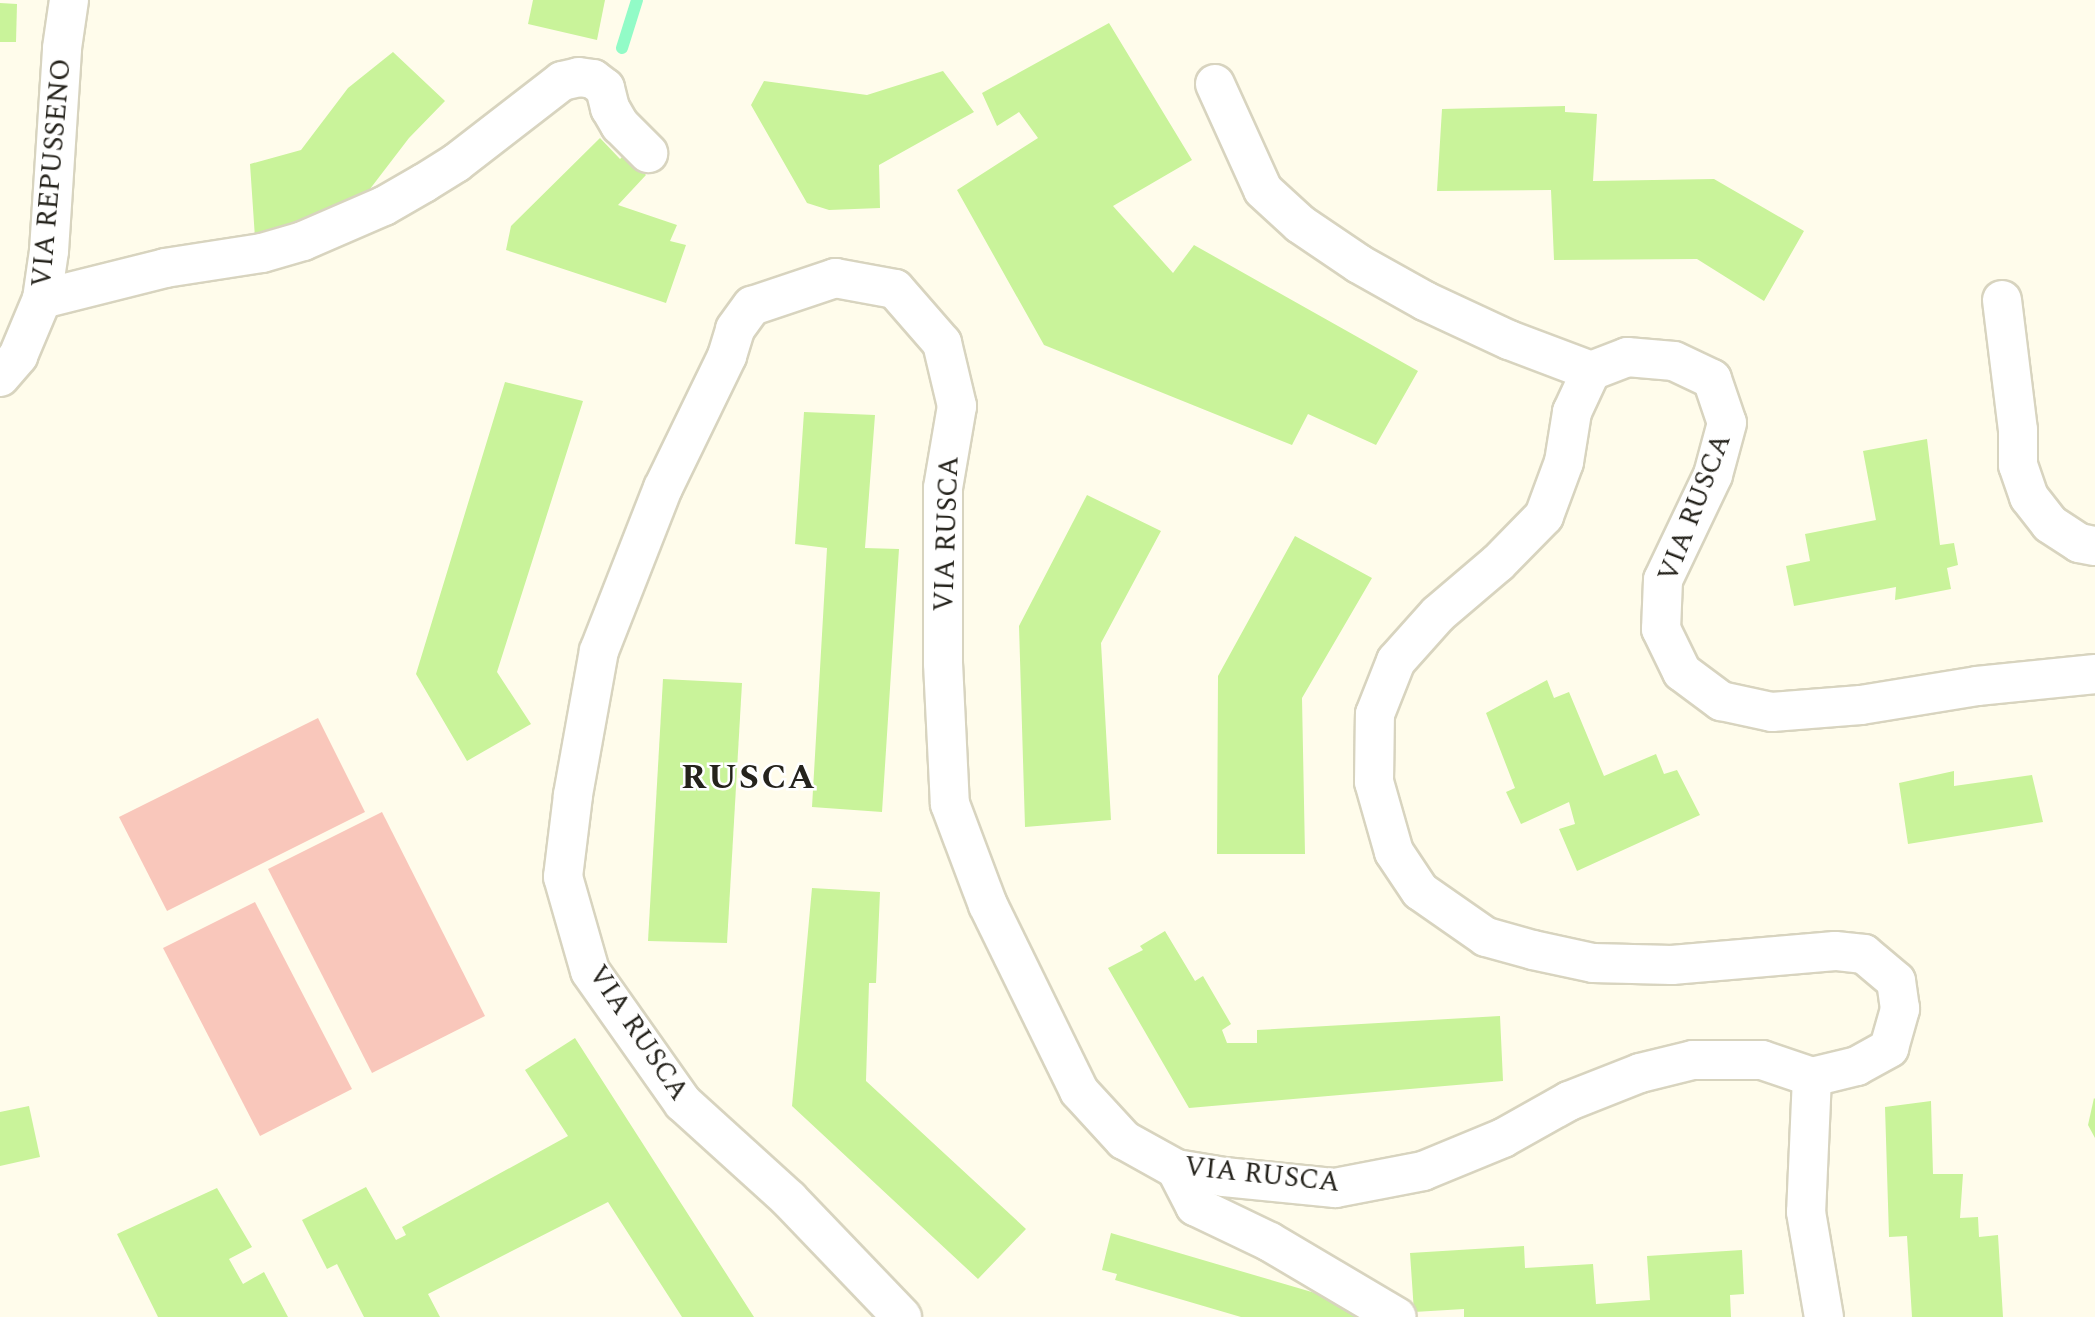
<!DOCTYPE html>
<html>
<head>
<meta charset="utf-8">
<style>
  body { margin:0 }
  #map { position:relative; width:2095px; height:1317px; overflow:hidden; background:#fffceb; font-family:Spectral,serif }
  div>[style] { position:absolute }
  .green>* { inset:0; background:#f9c7bb }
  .stream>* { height:12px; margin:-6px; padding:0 6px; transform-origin:6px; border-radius:6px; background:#92fbc7 }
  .building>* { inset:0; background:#c9f39a }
  .roads { filter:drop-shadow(2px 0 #d8d4bf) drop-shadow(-2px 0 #d8d4bf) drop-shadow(0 2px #d8d4bf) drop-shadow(0 -2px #d8d4bf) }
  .minor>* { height:38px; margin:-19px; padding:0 19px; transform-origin:19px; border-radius:19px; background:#fff }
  span { translate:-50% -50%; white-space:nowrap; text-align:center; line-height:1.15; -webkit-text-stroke:5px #fff; paint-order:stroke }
  .street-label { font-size:28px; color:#25231c }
  .district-label { font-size:35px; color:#25231c; font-weight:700; letter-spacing:2px }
</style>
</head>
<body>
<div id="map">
  <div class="green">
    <i style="clip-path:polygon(318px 718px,365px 812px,167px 911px,119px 817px)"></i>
    <i style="clip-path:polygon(382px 812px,485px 1016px,372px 1073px,268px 869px)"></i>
    <i style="clip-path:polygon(255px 902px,352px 1089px,260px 1136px,163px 948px)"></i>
  </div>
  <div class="stream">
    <i style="left:622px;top:48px;width:50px;rotate:-72.6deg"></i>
  </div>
  <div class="building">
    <i style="clip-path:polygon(533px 0,605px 0,597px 40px,528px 24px)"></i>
    <i style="clip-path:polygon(0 3px,17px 4px,16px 42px,0 42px)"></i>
    <i style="clip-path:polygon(1109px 23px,1192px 160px,1113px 206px,1173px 273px,1194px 245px,1418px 371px,1376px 445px,1308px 414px,1292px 445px,1044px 345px,957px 190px,1038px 138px,1019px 112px,997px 126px,982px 93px)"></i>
    <i style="clip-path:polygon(393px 52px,445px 101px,409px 138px,360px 202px,255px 238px,250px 164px,301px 150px,348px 88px)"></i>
    <i style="clip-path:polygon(943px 71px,974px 112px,879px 165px,880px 208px,829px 210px,807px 203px,751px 105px,764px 81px,867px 95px)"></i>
    <i style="clip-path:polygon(1565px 106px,1565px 112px,1597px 114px,1593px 181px,1714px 179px,1804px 231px,1764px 301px,1697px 259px,1554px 260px,1551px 190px,1437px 191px,1442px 109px)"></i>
    <i style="clip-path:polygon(600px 138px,620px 159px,625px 154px,646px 175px,618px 205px,677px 225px,670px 241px,686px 245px,666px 303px,506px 250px,511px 226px)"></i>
    <i style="clip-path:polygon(505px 382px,583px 401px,497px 672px,531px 724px,467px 761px,416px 674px)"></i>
    <i style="clip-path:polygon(804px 412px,875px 415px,865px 548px,899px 549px,882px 812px,812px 807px,827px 548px,795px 544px)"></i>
    <i style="clip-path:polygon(1927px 439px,1940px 545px,1954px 543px,1958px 565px,1947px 568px,1951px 589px,1895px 600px,1896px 587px,1794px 606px,1786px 566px,1810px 561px,1805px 534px,1876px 520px,1863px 451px)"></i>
    <i style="clip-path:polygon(1087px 495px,1161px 531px,1101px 643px,1111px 820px,1025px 827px,1019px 626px)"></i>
    <i style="clip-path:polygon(1295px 536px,1372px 578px,1302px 698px,1305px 854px,1217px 854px,1218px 676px)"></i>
    <i style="clip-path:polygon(663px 679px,742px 683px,727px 943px,648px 941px)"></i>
    <i style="clip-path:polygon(1547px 680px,1554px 698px,1569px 692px,1604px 776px,1656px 754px,1664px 774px,1677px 770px,1700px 815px,1577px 871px,1559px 829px,1575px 824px,1569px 802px,1521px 824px,1506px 792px,1515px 788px,1486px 713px)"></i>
    <i style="clip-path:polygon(1954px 771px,1954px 786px,2032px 775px,2043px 822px,1908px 844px,1899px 783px)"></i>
    <i style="clip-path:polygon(812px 888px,880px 892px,876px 983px,869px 983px,866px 1081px,1026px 1229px,978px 1279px,792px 1106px)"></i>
    <i style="clip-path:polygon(1165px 931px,1195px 981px,1203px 976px,1231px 1024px,1222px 1030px,1227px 1043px,1257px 1043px,1257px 1030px,1500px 1016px,1503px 1081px,1189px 1108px,1108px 968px,1143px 950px,1140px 946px)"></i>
    <i style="clip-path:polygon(575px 1038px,754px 1317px,682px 1317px,608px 1202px,428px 1294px,440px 1317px,364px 1317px,337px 1264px,327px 1269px,302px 1220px,366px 1187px,396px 1240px,406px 1235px,402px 1227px,568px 1136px,525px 1070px)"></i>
    <i style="clip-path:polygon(2094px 1098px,2095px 1099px,2095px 1138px,2088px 1125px)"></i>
    <i style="clip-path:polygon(1931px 1101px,1933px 1174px,1963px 1174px,1960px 1218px,1978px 1217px,1979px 1237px,1998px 1235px,2003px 1317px,1912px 1317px,1907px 1236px,1889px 1237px,1885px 1107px)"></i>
    <i style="clip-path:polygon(29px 1106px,40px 1157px,0 1166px,0 1112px)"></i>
    <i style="clip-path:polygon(217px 1188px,252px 1247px,229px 1259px,243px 1284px,264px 1272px,288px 1317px,158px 1317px,117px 1234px)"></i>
    <i style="clip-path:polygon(1111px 1233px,1322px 1295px,1361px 1317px,1241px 1317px,1115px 1280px,1117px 1274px,1102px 1270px)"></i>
    <i style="clip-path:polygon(1524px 1246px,1525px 1268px,1593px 1264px,1596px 1304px,1650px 1300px,1647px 1256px,1742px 1250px,1744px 1294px,1730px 1295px,1731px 1317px,1464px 1317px,1464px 1309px,1414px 1312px,1410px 1253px)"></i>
  </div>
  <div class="roads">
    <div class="minor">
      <i style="left:1215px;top:84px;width:116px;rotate:65.6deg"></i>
      <i style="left:1263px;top:190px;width:50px;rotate:42.6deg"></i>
      <i style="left:1300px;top:224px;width:71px;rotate:34.1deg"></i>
      <i style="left:1359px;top:264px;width:76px;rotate:29.3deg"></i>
      <i style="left:1425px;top:301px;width:93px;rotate:24.9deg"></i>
      <i style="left:1509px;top:340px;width:88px;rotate:20.7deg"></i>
      <i style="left:42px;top:299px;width:127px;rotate:-14.1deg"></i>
      <i style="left:165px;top:268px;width:98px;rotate:-8.8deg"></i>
      <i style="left:262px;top:253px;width:43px;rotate:-16.3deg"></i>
      <i style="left:303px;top:241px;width:88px;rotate:-23.4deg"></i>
      <i style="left:384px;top:206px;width:46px;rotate:-29.9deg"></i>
      <i style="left:424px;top:183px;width:38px;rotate:-32deg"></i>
      <i style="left:456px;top:163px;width:134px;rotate:-37.7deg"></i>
      <i style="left:562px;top:81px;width:17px;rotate:-13deg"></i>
      <i style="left:579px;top:77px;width:14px;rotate:8deg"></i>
      <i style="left:593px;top:79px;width:15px;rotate:37deg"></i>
      <i style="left:605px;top:88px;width:21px;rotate:76deg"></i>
      <i style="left:610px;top:108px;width:20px;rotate:60deg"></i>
      <i style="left:620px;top:125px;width:40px;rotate:45deg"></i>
      <i style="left:2002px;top:300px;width:131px;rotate:83deg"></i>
      <i style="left:2018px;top:430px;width:35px;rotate:90deg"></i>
      <i style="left:2018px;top:465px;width:34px;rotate:71deg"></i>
      <i style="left:2029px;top:497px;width:34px;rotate:52deg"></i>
      <i style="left:2050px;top:524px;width:35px;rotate:33deg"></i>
      <i style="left:2079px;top:543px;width:16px;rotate:11deg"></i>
      <i style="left:0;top:377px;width:28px;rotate:-49deg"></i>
      <i style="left:18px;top:356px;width:62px;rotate:-67.2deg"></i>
      <i style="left:42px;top:299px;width:49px;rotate:-81.7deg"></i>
      <i style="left:49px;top:251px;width:203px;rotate:-86.3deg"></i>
      <i style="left:62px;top:48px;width:49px;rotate:-81.7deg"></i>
      <i style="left:1812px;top:1077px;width:135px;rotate:92.5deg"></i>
      <i style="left:1806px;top:1212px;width:107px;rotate:80.3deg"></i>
      <i style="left:1176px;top:1169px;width:42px;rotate:62.8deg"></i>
      <i style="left:1195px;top:1206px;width:83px;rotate:25.6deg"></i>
      <i style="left:1270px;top:1242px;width:147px;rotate:30.6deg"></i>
      <i style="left:902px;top:1317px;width:163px;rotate:-133.8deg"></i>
      <i style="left:789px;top:1199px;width:143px;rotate:-137.8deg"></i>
      <i style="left:683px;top:1103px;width:161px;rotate:-125.2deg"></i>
      <i style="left:590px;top:971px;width:98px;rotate:-106deg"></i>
      <i style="left:563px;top:877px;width:83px;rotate:-83deg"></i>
      <i style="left:573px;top:795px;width:146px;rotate:-79.8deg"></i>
      <i style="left:599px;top:651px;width:175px;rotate:-68.6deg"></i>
      <i style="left:663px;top:488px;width:147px;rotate:-64.1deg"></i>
      <i style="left:727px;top:356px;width:28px;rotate:-73deg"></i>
      <i style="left:735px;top:329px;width:29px;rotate:-54deg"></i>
      <i style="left:752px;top:306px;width:88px;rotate:-18.6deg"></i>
      <i style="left:835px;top:278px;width:61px;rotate:10.4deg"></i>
      <i style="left:895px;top:289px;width:72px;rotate:49deg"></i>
      <i style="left:942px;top:343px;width:65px;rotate:76.6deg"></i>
      <i style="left:957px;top:406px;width:83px;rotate:99.7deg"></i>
      <i style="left:943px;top:488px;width:175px;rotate:90deg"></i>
      <i style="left:943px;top:663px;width:141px;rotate:87.2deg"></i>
      <i style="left:950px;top:804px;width:108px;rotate:69.4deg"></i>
      <i style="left:988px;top:905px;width:207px;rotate:63.9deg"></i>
      <i style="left:1079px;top:1091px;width:67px;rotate:47.4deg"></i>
      <i style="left:1124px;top:1140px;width:60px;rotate:29.1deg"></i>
      <i style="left:1176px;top:1169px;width:49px;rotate:9.5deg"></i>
      <i style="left:1224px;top:1177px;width:112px;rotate:5.7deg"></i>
      <i style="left:1335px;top:1188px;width:90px;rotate:-10.9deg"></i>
      <i style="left:1423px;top:1171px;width:87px;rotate:-22.4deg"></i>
      <i style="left:1503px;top:1138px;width:76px;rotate:-29.3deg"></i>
      <i style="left:1569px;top:1101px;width:76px;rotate:-21.5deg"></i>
      <i style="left:1640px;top:1073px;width:55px;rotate:-13.8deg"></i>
      <i style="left:1693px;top:1060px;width:69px"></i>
      <i style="left:1762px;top:1060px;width:53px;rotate:18.8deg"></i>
      <i style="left:1812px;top:1077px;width:46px;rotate:-13.7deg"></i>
      <i style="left:1857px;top:1066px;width:37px;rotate:-29deg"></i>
      <i style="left:1889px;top:1048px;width:41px;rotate:-74.2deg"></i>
      <i style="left:1900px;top:1009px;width:28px;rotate:-98deg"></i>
      <i style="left:1896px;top:981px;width:42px;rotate:-139.8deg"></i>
      <i style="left:1864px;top:954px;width:29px;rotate:-174deg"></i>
      <i style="left:1835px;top:951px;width:164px;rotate:175.1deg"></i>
      <i style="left:1672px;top:965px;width:79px;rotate:-178.5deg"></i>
      <i style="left:1593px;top:963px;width:61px;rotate:-167.8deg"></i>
      <i style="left:1533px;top:950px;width:49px;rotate:-164.5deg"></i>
      <i style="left:1486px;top:937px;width:80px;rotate:-145.1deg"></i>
      <i style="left:1420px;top:891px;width:47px;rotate:-123.7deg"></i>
      <i style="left:1394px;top:852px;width:73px;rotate:-105.9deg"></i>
      <i style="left:1374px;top:782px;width:68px;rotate:-89.2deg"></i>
      <i style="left:1375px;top:714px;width:57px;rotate:-68.4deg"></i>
      <i style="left:1396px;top:661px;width:63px;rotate:-48.2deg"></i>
      <i style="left:1438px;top:614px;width:79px;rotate:-40.4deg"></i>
      <i style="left:1498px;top:563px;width:66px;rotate:-45.6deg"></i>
      <i style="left:1544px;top:516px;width:58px;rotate:-69.7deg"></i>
      <i style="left:1564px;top:462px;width:51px;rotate:-80.9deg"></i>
      <i style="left:1572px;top:412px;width:45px;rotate:-65.1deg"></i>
      <i style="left:1591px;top:371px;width:39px;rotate:-21deg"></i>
      <i style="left:1627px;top:357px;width:47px;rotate:4.9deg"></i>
      <i style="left:1674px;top:361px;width:42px;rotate:25.3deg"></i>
      <i style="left:1712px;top:379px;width:46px;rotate:71.2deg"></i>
      <i style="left:1727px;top:423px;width:54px;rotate:105.1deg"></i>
      <i style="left:1713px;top:475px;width:116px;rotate:115.5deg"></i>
      <i style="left:1663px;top:580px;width:49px;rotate:92.3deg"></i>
      <i style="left:1661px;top:629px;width:48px;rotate:64deg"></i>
      <i style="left:1682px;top:672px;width:49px;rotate:36.6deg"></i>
      <i style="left:1721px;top:701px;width:52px;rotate:12.2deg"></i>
      <i style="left:1772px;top:712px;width:89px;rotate:-4.5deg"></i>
      <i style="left:1861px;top:705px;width:118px;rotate:-9.3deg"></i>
      <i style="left:1977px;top:686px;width:119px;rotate:-5.8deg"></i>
    </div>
  </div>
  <div class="street-label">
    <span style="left:52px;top:173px;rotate:-85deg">VIA REPUSSENO</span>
    <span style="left:1695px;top:508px;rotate:-69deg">VIA RUSCA</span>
    <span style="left:947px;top:534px;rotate:-88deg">VIA RUSCA</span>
    <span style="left:638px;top:1033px;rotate:56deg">VIA RUSCA</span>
    <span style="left:1262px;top:1175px;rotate:6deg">VIA RUSCA</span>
  </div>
  <div class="district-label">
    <span style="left:749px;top:778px">RUSCA</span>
  </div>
</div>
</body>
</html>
